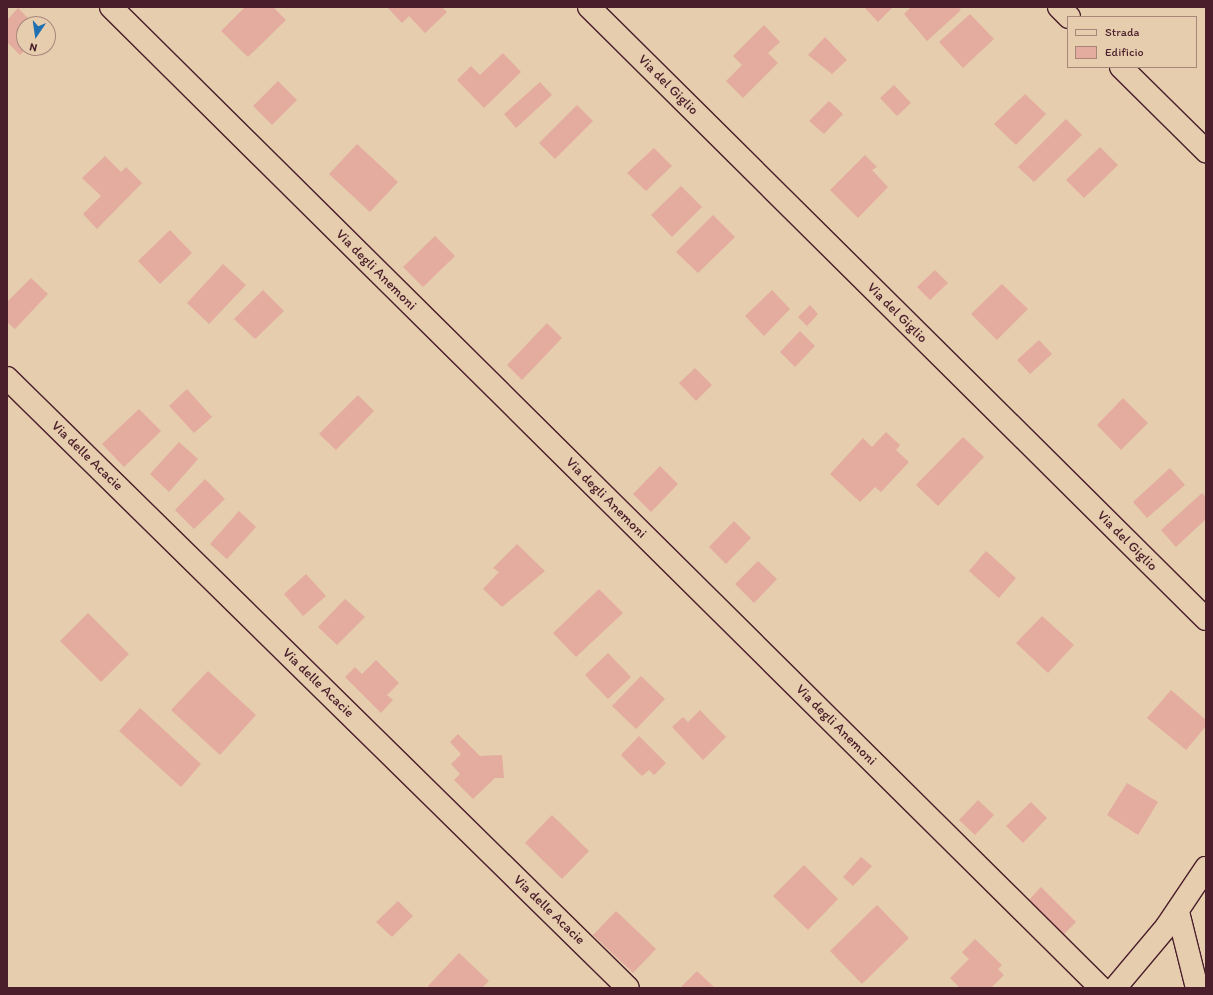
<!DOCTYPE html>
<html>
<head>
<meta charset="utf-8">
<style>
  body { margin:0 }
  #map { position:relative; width:1213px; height:995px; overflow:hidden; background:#e6cdae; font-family:Itim,sans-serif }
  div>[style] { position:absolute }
  .building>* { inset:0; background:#e4ab9f }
  .roads { filter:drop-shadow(1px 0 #4a1f2b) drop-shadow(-1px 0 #4a1f2b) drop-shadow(0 1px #4a1f2b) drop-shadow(0 -1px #4a1f2b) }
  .minor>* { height:22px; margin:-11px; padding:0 11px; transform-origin:11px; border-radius:11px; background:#e6cdae }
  span { translate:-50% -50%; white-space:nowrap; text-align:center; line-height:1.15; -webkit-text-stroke:4px #e6cdae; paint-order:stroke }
  .street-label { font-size:14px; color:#4a1f2b }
  .frame { position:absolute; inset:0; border:8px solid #4a1f2b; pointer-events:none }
  .legend { position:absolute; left:1067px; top:16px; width:130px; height:52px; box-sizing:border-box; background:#e6cdae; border:1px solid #a8877a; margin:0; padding:5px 7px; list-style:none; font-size:12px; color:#4a1f2b }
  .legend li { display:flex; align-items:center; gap:8px; height:20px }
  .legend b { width:20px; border:1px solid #a8877a }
  .north { position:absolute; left:16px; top:16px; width:40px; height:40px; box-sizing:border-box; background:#e6cdae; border:1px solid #a8877a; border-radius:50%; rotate:193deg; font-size:11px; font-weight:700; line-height:16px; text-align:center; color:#4a1f2b }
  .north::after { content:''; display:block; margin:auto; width:14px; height:18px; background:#1f6fb2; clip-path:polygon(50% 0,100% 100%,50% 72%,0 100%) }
</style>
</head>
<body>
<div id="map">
  <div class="building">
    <i style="clip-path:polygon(245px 7px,273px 7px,286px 20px,248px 57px,221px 31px)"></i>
    <i style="clip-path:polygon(387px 7px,442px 7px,447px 12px,425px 33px,409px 16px,402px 23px)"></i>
    <i style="clip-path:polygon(864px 7px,893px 7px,878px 22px)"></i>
    <i style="clip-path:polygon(911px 7px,958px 7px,961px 10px,927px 41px,904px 14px)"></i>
    <i style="clip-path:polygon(18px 8px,34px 24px,24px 24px,24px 48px,27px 48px,20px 55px,7px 42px,7px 20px)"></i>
    <i style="clip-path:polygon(970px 14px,994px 39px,963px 68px,939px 42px)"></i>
    <i style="clip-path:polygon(764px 25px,780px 42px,768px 53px,778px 63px,743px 98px,726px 81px,742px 65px,733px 56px)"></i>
    <i style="clip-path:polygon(825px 37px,847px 60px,832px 74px,808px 55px)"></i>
    <i style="clip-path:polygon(503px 53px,521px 72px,484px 108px,457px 80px,471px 66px,480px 75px)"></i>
    <i style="clip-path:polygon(278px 81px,297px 100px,272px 125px,253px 106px)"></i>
    <i style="clip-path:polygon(540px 82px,552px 95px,516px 128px,504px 114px)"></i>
    <i style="clip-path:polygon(894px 85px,911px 103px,897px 116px,880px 98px)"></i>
    <i style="clip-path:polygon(1025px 94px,1046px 114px,1016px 145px,994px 124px)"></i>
    <i style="clip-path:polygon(829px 101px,843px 114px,824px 134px,809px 121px)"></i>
    <i style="clip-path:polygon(577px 105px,593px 121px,555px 159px,539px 143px)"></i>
    <i style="clip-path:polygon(1066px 119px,1082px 135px,1034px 182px,1018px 167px)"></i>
    <i style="clip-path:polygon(357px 144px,398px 182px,370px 212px,329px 174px)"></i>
    <i style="clip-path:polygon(1100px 147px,1118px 165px,1084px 198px,1066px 180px)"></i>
    <i style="clip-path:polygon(654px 148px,672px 166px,646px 191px,627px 173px)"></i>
    <i style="clip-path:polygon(865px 155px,877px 167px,872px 170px,888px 187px,858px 218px,830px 190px)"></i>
    <i style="clip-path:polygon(105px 156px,121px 172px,126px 167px,142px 183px,97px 229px,83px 214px,101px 196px,82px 178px)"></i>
    <i style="clip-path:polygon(681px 186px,702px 207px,672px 237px,651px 215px)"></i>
    <i style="clip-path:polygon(713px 215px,735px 237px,698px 273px,676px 252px)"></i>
    <i style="clip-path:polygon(170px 230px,192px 253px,160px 284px,138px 261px)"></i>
    <i style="clip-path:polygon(435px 236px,455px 256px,423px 287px,403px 267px)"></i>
    <i style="clip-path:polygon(223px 264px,246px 285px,209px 324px,187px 303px)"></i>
    <i style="clip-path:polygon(935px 270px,948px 283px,930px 300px,917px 287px)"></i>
    <i style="clip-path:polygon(31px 278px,48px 294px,15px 329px,7px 322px,7px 302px)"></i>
    <i style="clip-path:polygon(1002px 284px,1028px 309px,997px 340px,971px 314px)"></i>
    <i style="clip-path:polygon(263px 290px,284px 311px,255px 339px,234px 319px)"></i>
    <i style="clip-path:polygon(772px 290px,790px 309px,764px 336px,745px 316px)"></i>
    <i style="clip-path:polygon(810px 305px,818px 314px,807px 326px,798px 317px)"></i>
    <i style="clip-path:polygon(547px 323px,562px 338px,522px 380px,507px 365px)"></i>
    <i style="clip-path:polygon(800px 331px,815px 346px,795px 367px,780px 352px)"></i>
    <i style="clip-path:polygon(1039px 340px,1052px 354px,1030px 374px,1017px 360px)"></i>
    <i style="clip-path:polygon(695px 368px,712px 385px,696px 401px,679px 383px)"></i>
    <i style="clip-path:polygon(187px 389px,212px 417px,194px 433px,169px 406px)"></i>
    <i style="clip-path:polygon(358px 395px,374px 411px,336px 450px,319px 434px)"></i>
    <i style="clip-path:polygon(1123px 398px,1148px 423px,1121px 450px,1097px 425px)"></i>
    <i style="clip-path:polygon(139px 409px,161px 431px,124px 467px,102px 444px)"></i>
    <i style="clip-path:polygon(886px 432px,900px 445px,896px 450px,909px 462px,881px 492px,875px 487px,860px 502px,830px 474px,863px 438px,872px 447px)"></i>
    <i style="clip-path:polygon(963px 437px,984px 457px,938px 506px,916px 485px)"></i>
    <i style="clip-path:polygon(179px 442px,198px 459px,169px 492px,150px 474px)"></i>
    <i style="clip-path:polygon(660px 466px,678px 484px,651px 512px,633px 494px)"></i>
    <i style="clip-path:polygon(1170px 468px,1185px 485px,1147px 518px,1133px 502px)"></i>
    <i style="clip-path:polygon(205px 479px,225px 499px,194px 529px,175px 510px)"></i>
    <i style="clip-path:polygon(1202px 493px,1206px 497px,1206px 519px,1176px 547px,1161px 530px)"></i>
    <i style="clip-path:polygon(239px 511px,256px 527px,227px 559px,210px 544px)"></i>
    <i style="clip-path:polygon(734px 521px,751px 538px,726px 564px,709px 547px)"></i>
    <i style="clip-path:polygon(517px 544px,545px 571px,502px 607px,483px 589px,499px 572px,493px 568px)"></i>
    <i style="clip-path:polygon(986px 551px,1016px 578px,999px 598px,969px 571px)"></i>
    <i style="clip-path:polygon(758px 561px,777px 579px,754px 603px,735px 584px)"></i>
    <i style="clip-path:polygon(306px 574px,326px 596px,303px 616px,284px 594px)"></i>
    <i style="clip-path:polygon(599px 589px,623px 613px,576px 657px,553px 633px)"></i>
    <i style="clip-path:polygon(345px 599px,365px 617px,337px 645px,318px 627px)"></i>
    <i style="clip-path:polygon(88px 613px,129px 654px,101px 682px,60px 641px)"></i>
    <i style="clip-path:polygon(1042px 616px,1074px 645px,1048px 673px,1016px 643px)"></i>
    <i style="clip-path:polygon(608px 653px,631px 677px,608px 699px,585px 675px)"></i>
    <i style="clip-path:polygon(376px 660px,399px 683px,387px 695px,393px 700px,381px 713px,345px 677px,355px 667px,362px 674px)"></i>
    <i style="clip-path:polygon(208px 671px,256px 715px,220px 755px,171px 710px)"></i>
    <i style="clip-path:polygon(641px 676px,665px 699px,636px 729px,612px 706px)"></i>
    <i style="clip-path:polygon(1171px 690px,1206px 720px,1206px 726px,1186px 750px,1147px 718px)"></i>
    <i style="clip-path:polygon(140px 708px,201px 764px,181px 787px,119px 731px)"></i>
    <i style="clip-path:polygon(700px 710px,726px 737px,703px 760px,672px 727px,683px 717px,688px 722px)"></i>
    <i style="clip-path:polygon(458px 734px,480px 756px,502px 755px,504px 778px,495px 778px,473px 799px,454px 780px,460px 774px,451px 764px,461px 754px,450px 742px)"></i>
    <i style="clip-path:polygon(639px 736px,666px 763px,654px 775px,649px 770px,642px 776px,621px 755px)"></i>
    <i style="clip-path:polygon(1127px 783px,1158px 802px,1138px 835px,1107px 815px)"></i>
    <i style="clip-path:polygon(978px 800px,994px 815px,975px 835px,959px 820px)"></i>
    <i style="clip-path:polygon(1031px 802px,1047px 818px,1023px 843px,1006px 826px)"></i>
    <i style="clip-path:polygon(552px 815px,589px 851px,562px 879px,525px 843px)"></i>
    <i style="clip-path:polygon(861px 857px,872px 866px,853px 886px,843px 877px)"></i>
    <i style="clip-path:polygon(804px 865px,838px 899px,808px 930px,773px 896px)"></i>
    <i style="clip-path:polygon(1041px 887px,1076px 922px,1060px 938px,1026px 903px)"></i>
    <i style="clip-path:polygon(398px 901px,413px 916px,392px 937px,376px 922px)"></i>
    <i style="clip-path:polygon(877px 905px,909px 938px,862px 984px,830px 951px)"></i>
    <i style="clip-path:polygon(616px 911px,656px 949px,633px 973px,593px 935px)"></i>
    <i style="clip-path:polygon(975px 939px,1002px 965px,998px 969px,1004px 975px,991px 988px,960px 988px,950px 978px,969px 959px,962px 952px)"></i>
    <i style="clip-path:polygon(459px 953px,489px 981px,482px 988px,430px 988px,428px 986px)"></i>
    <i style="clip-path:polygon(697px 971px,715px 988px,680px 988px)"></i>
  </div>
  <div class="roads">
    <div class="minor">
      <i style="left:111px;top:7px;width:1394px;rotate:44.74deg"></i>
      <i style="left:589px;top:7px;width:869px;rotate:44.77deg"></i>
      <i style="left:1059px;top:7px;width:14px;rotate:45deg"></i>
      <i style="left:1121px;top:67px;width:120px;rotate:44.7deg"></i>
      <i style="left:7px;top:378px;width:870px;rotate:44.49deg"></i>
      <i style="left:1178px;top:912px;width:78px;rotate:76deg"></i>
      <i style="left:1115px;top:988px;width:81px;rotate:-50deg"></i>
      <i style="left:1167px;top:926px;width:70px;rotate:-56.1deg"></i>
    </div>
  </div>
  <div class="street-label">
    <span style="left:668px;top:85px;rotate:45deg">Via del Giglio</span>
    <span style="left:376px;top:270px;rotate:45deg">Via degli Anemoni</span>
    <span style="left:897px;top:313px;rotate:45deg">Via del Giglio</span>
    <span style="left:87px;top:456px;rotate:44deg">Via delle Acacie</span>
    <span style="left:606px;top:498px;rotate:45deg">Via degli Anemoni</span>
    <span style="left:1127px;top:541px;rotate:45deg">Via del Giglio</span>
    <span style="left:318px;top:683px;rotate:44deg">Via delle Acacie</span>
    <span style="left:836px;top:725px;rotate:45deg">Via degli Anemoni</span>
    <span style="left:549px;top:910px;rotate:44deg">Via delle Acacie</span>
  </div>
  <div class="frame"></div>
  <ul class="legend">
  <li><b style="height:5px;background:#e6cdae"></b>Strada</li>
  <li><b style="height:11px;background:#e4ab9f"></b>Edificio</li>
  </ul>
  <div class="north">N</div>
</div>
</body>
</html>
